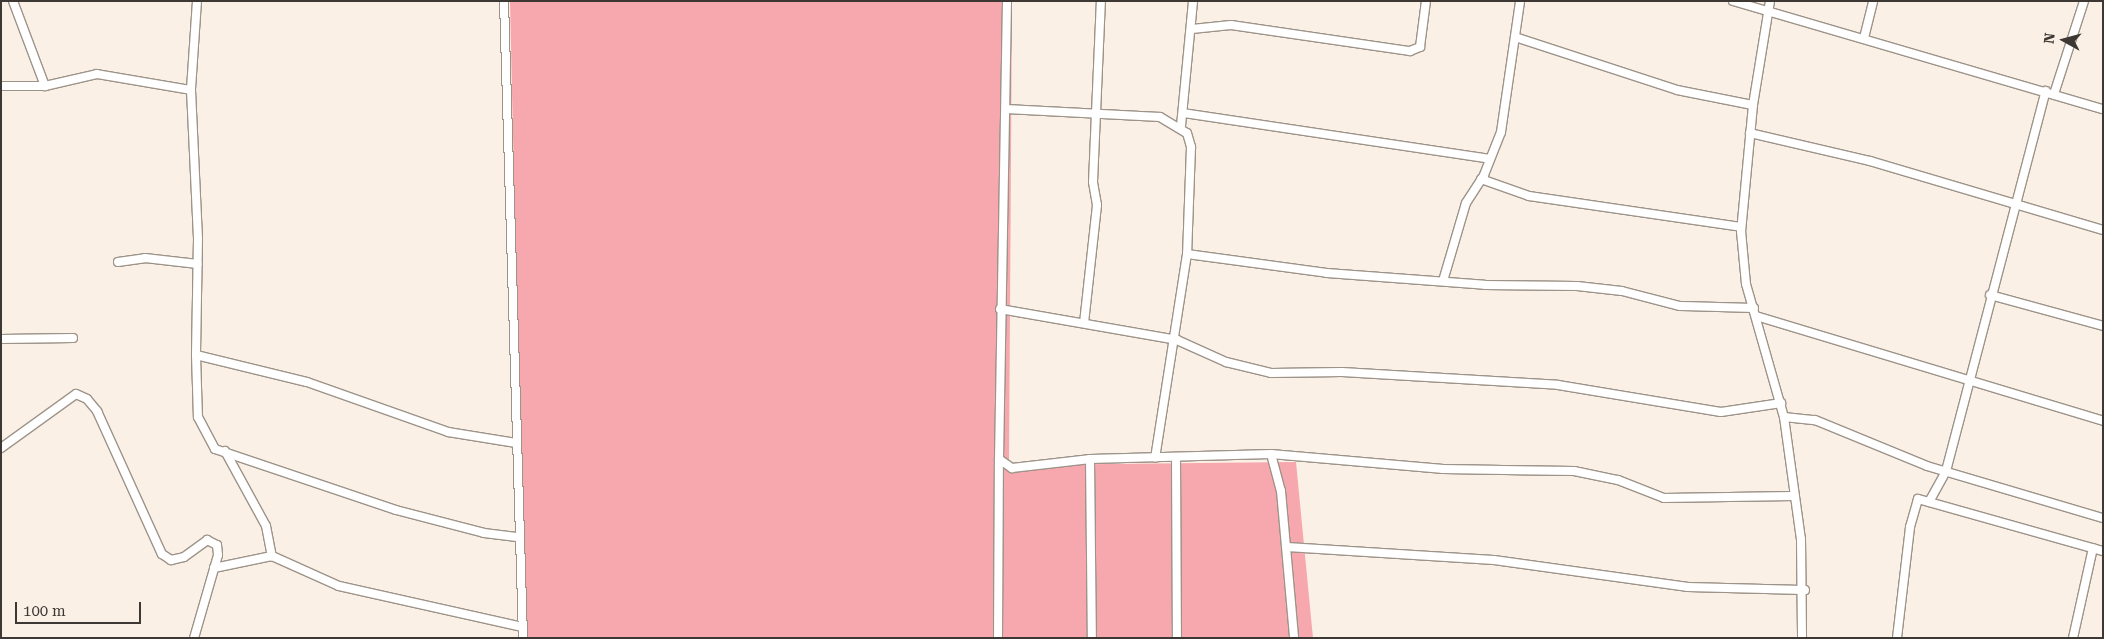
<!DOCTYPE html>
<html>
<head>
<meta charset="utf-8">
<style>
  body { margin:0 }
  #map { position:relative; width:2104px; height:639px; overflow:hidden; background:#fbf0e5; font-family:"Roboto Serif",serif }
  div>[style] { position:absolute }
  .forest>* { inset:0; background:#f7a8ae }
  .roads { filter:drop-shadow(1px 0 #9d9389) drop-shadow(-1px 0 #9d9389) drop-shadow(0 1px #9d9389) drop-shadow(0 -1px #9d9389) }
  .street>* { height:8px; margin:-4px; padding:0 4px; transform-origin:4px; border-radius:4px; background:#fff }
  span { translate:-50% -50%; white-space:nowrap; text-align:center; line-height:1.15; -webkit-text-stroke:4px #fbf0e5; paint-order:stroke }
  .frame { position:absolute; inset:0; border:2px solid #3d3834; pointer-events:none }
  .north { position:absolute; left:2039px; top:15px; width:50px; height:50px; -webkit-text-stroke:4px #fbf0e5; paint-order:stroke; rotate:277deg; font-size:14px; font-weight:700; line-height:20px; text-align:center; color:#3d3834 }
  .north::after { content:''; display:block; margin:auto; width:18px; height:22px; background:#3d3834; clip-path:polygon(50% 0,100% 100%,50% 72%,0 100%) }
  .scale { position:absolute; left:15px; top:602px; width:126px; height:22px; box-sizing:border-box; border:2px solid #3d3834; border-top:0; padding-left:6px; font-size:15px; line-height:18px; white-space:nowrap; color:#3d3834; -webkit-text-stroke:4px #fbf0e5; paint-order:stroke }
</style>
</head>
<body>
<div id="map">
  <div class="forest">
    <i style="clip-path:polygon(510px 1px,1012px 1px,1009px 465px,1296px 462px,1313px 638px,524px 638px)"></i>
  </div>
  <div class="roads">
    <div class="street">
      <i style="left:13px;top:1px;width:91px;rotate:69.4deg"></i>
      <i style="left:197px;top:1px;width:89px;rotate:93.9deg"></i>
      <i style="left:191px;top:90px;width:149px;rotate:87.3deg"></i>
      <i style="left:198px;top:239px;width:116px;rotate:91deg"></i>
      <i style="left:196px;top:355px;width:114px;rotate:13.7deg"></i>
      <i style="left:307px;top:382px;width:150px;rotate:19.5deg"></i>
      <i style="left:448px;top:432px;width:69px;rotate:9.2deg"></i>
      <i style="left:504px;top:1px;width:637px;rotate:88.29deg"></i>
      <i style="left:1007px;top:1px;width:458px;rotate:91deg"></i>
      <i style="left:999px;top:459px;width:16px;rotate:35deg"></i>
      <i style="left:1012px;top:468px;width:79px;rotate:-6.6deg"></i>
      <i style="left:1090px;top:459px;width:181px;rotate:-1.6deg"></i>
      <i style="left:1271px;top:454px;width:38px;rotate:75deg"></i>
      <i style="left:1281px;top:491px;width:148px;rotate:84.9deg"></i>
      <i style="left:1733px;top:1px;width:385px;rotate:16.3deg"></i>
      <i style="left:1770px;top:1px;width:105px;rotate:99.3deg"></i>
      <i style="left:1753px;top:105px;width:127px;rotate:95.4deg"></i>
      <i style="left:1741px;top:231px;width:53px;rotate:84.6deg"></i>
      <i style="left:1746px;top:284px;width:138px;rotate:74.1deg"></i>
      <i style="left:1784px;top:417px;width:123px;rotate:82.1deg"></i>
      <i style="left:1801px;top:539px;width:99px;rotate:89.4deg"></i>
      <i style="left:1192px;top:29px;width:39px;rotate:-6deg"></i>
      <i style="left:1231px;top:25px;width:181px;rotate:8.3deg"></i>
      <i style="left:1410px;top:51px;width:11px;rotate:-22deg"></i>
      <i style="left:1420px;top:47px;width:46px;rotate:-82.6deg"></i>
      <i style="left:1515px;top:37px;width:170px;rotate:18.1deg"></i>
      <i style="left:1677px;top:90px;width:77px;rotate:11.2deg"></i>
      <i style="left:1864px;top:38px;width:38px;rotate:-76deg"></i>
      <i style="left:1px;top:86px;width:44px"></i>
      <i style="left:45px;top:86px;width:53px;rotate:-13deg"></i>
      <i style="left:97px;top:74px;width:95px;rotate:9.7deg"></i>
      <i style="left:2054px;top:94px;width:98px;rotate:-72.1deg"></i>
      <i style="left:1006px;top:109px;width:154px;rotate:3deg"></i>
      <i style="left:1160px;top:117px;width:31px;rotate:31deg"></i>
      <i style="left:1187px;top:133px;width:15px;rotate:74deg"></i>
      <i style="left:1191px;top:147px;width:107px;rotate:92.1deg"></i>
      <i style="left:1187px;top:254px;width:206px;rotate:98.9deg"></i>
      <i style="left:1183px;top:113px;width:310px;rotate:8.5deg"></i>
      <i style="left:1181px;top:126px;width:126px;rotate:-84.5deg"></i>
      <i style="left:1750px;top:133px;width:123px;rotate:13.1deg"></i>
      <i style="left:1870px;top:161px;width:243px;rotate:16.5deg"></i>
      <i style="left:1481px;top:179px;width:51px;rotate:19.5deg"></i>
      <i style="left:1529px;top:196px;width:214px;rotate:8.3deg"></i>
      <i style="left:1187px;top:254px;width:141px;rotate:7.7deg"></i>
      <i style="left:1327px;top:273px;width:158px;rotate:4.3deg"></i>
      <i style="left:1485px;top:285px;width:92px;rotate:0.6deg"></i>
      <i style="left:1577px;top:286px;width:45px;rotate:6.3deg"></i>
      <i style="left:1622px;top:291px;width:60px;rotate:14.5deg"></i>
      <i style="left:1680px;top:306px;width:74px;rotate:1.5deg"></i>
      <i style="left:118px;top:262px;width:27px;rotate:-8deg"></i>
      <i style="left:145px;top:258px;width:53px;rotate:6.5deg"></i>
      <i style="left:1443px;top:281px;width:81px;rotate:-73.6deg"></i>
      <i style="left:1466px;top:203px;width:33px;rotate:-57deg"></i>
      <i style="left:1484px;top:175px;width:46px;rotate:-68.4deg"></i>
      <i style="left:1501px;top:132px;width:132px;rotate:-81.7deg"></i>
      <i style="left:1990px;top:295px;width:117px;rotate:15.3deg"></i>
      <i style="left:1000px;top:309px;width:180px;rotate:9.9deg"></i>
      <i style="left:1177px;top:340px;width:54px;rotate:24.2deg"></i>
      <i style="left:1226px;top:362px;width:46px;rotate:13.7deg"></i>
      <i style="left:1271px;top:373px;width:71px;rotate:-0.8deg"></i>
      <i style="left:1342px;top:372px;width:216px;rotate:3.4deg"></i>
      <i style="left:1558px;top:385px;width:165px;rotate:9.4deg"></i>
      <i style="left:1721px;top:412px;width:61px;rotate:-8.5deg"></i>
      <i style="left:1756px;top:316px;width:363px;rotate:16.8deg"></i>
      <i style="left:1084px;top:323px;width:119px;rotate:-83.7deg"></i>
      <i style="left:1097px;top:205px;width:23px;rotate:-100deg"></i>
      <i style="left:1093px;top:182px;width:181px;rotate:-87.5deg"></i>
      <i style="left:1px;top:339px;width:72px;rotate:-0.8deg"></i>
      <i style="left:196px;top:355px;width:62px;rotate:88.2deg"></i>
      <i style="left:198px;top:417px;width:36px;rotate:62deg"></i>
      <i style="left:215px;top:449px;width:191px;rotate:18.6deg"></i>
      <i style="left:396px;top:510px;width:91px;rotate:14.6deg"></i>
      <i style="left:484px;top:533px;width:35px;rotate:7deg"></i>
      <i style="left:1784px;top:417px;width:31px;rotate:6deg"></i>
      <i style="left:1815px;top:420px;width:121px;rotate:22.3deg"></i>
      <i style="left:1927px;top:466px;width:184px;rotate:16.5deg"></i>
      <i style="left:1px;top:448px;width:92px;rotate:-35.8deg"></i>
      <i style="left:76px;top:394px;width:12px;rotate:24deg"></i>
      <i style="left:87px;top:399px;width:16px;rotate:50deg"></i>
      <i style="left:97px;top:411px;width:157px;rotate:65.6deg"></i>
      <i style="left:162px;top:554px;width:11px;rotate:34deg"></i>
      <i style="left:171px;top:560px;width:13px;rotate:-13deg"></i>
      <i style="left:184px;top:557px;width:29px;rotate:-36deg"></i>
      <i style="left:207px;top:540px;width:11px;rotate:27deg"></i>
      <i style="left:217px;top:545px;width:10px;rotate:84deg"></i>
      <i style="left:218px;top:555px;width:86px;rotate:106.1deg"></i>
      <i style="left:225px;top:451px;width:85px;rotate:61.3deg"></i>
      <i style="left:266px;top:526px;width:31px;rotate:79deg"></i>
      <i style="left:1271px;top:454px;width:173px;rotate:5deg"></i>
      <i style="left:1443px;top:469px;width:131px;rotate:0.9deg"></i>
      <i style="left:1574px;top:471px;width:45px;rotate:11.6deg"></i>
      <i style="left:1618px;top:480px;width:49px;rotate:21.4deg"></i>
      <i style="left:1664px;top:498px;width:129px;rotate:-0.9deg"></i>
      <i style="left:1176px;top:458px;width:180px;rotate:89.7deg"></i>
      <i style="left:1090px;top:459px;width:179px;rotate:89.4deg"></i>
      <i style="left:1929px;top:502px;width:35px;rotate:-61deg"></i>
      <i style="left:1946px;top:471px;width:393px;rotate:-75.3deg"></i>
      <i style="left:1287px;top:547px;width:207px;rotate:3.6deg"></i>
      <i style="left:1494px;top:560px;width:196px;rotate:7.9deg"></i>
      <i style="left:1688px;top:587px;width:117px;rotate:1.5deg"></i>
      <i style="left:214px;top:568px;width:59px;rotate:-11.7deg"></i>
      <i style="left:272px;top:556px;width:73px;rotate:24.1deg"></i>
      <i style="left:339px;top:586px;width:188px;rotate:12.6deg"></i>
      <i style="left:998px;top:638px;width:179px;rotate:-89.7deg"></i>
      <i style="left:1897px;top:638px;width:112px;rotate:-83.3deg"></i>
      <i style="left:1910px;top:527px;width:29px;rotate:-74deg"></i>
      <i style="left:1918px;top:499px;width:192px;rotate:15.7deg"></i>
      <i style="left:2073px;top:638px;width:92px;rotate:-77.5deg"></i>
    </div>
  </div>
  <div class="frame"></div>
  <div class="north">N</div>
  <div class="scale">100 m</div>
</div>
</body>
</html>
